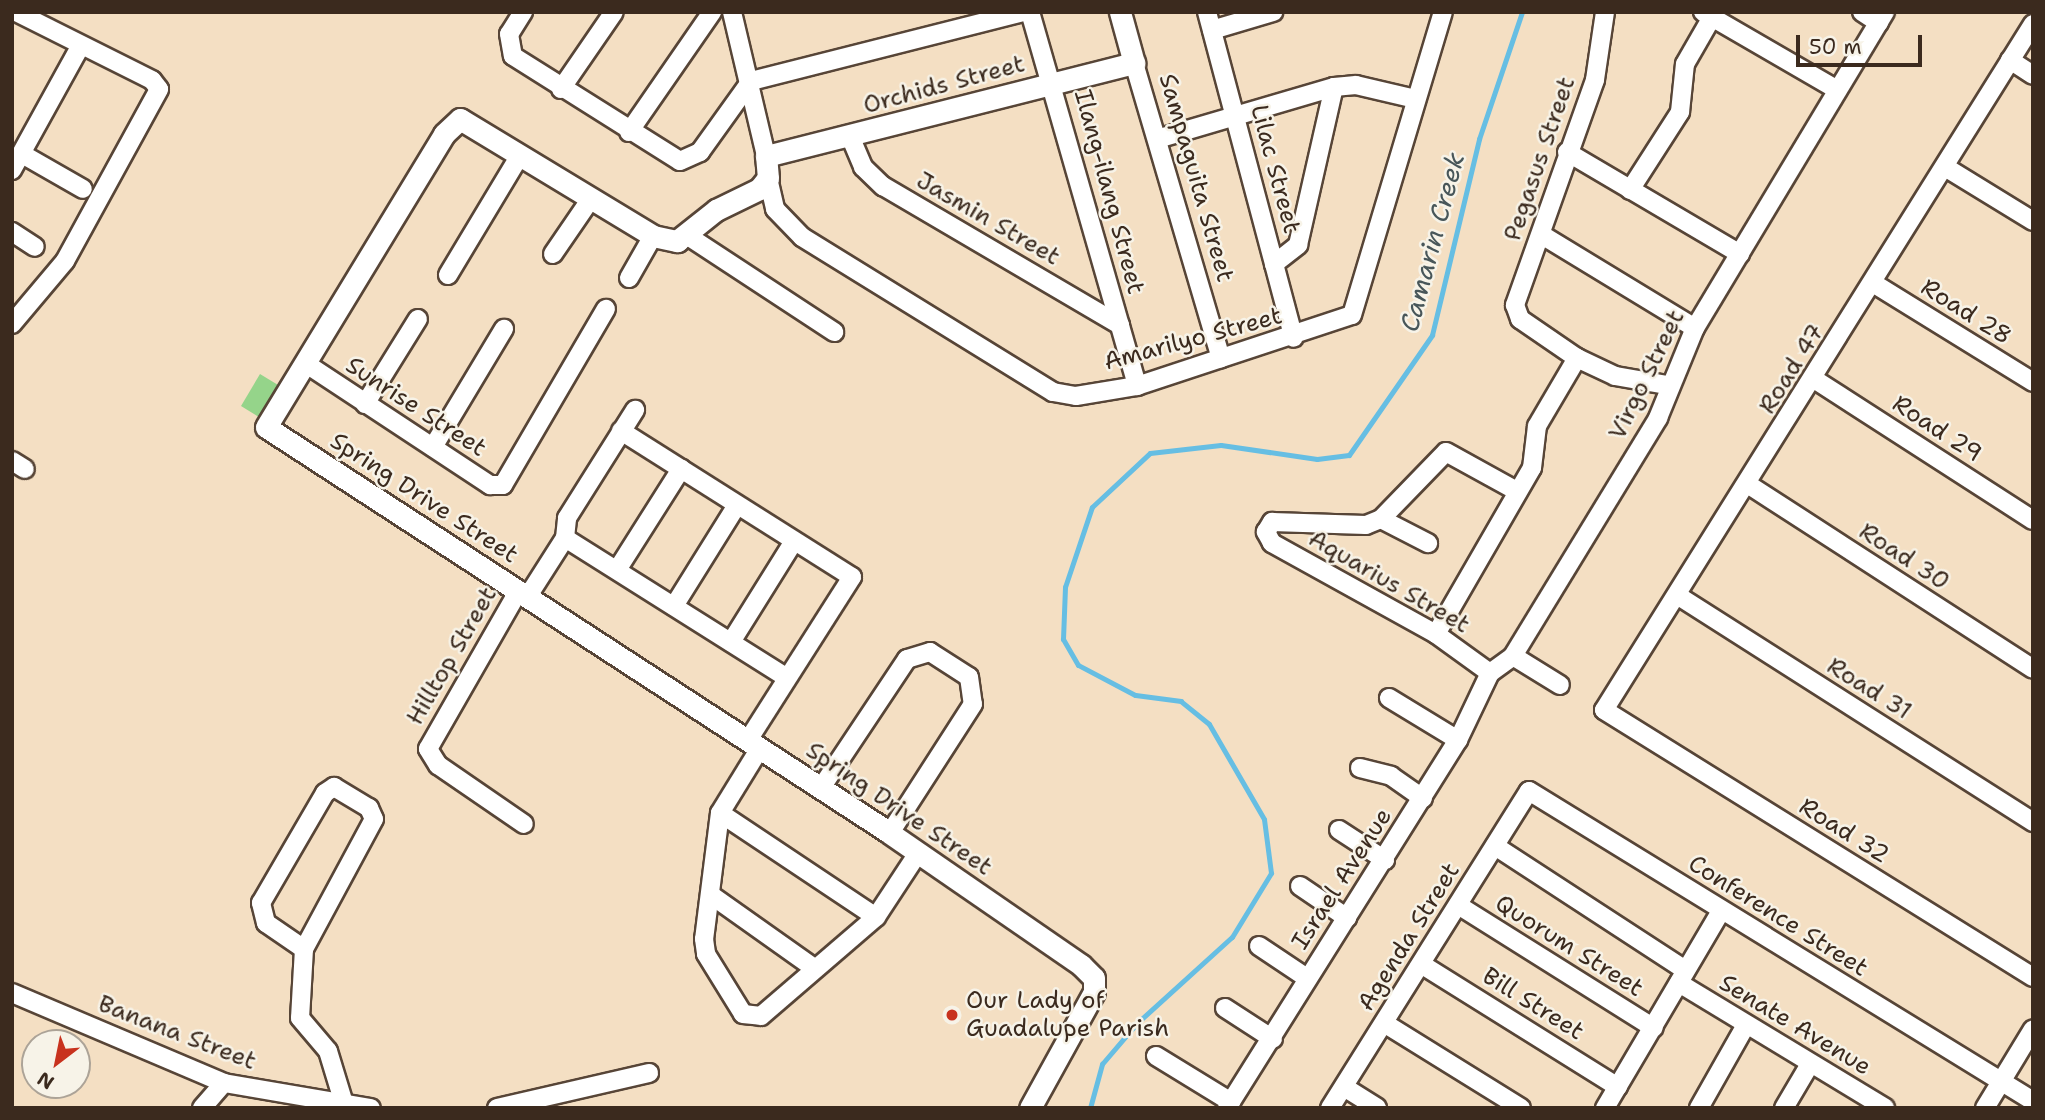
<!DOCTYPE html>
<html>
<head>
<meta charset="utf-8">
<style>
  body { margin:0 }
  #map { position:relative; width:2045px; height:1120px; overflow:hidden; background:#f4dfc3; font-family:"Shantell Sans",sans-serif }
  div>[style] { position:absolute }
  .green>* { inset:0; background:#95d48a }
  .stream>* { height:5px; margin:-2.5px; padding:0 2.5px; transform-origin:2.5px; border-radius:2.5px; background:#66bee3 }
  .roads { filter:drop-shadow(2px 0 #574537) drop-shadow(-2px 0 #574537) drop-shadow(0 2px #574537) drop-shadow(0 -2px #574537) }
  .minor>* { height:18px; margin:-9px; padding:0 9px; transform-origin:9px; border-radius:9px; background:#fff }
  .tertiary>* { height:21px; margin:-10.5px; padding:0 10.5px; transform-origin:10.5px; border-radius:10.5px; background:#fff }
  .dots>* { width:19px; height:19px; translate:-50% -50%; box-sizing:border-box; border:4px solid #f7f3e8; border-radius:50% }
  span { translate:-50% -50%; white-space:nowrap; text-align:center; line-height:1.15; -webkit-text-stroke:5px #f7f3e8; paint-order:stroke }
  .street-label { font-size:24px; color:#3b2a1e }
  .poi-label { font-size:24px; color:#3b2a1e }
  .left { translate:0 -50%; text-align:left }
  .water-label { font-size:26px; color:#485659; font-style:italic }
  .frame { position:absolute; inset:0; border:14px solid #3b2a1e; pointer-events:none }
  .north { position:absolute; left:21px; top:1029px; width:70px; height:70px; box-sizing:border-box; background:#f7f3e8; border:2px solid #aca397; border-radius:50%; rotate:212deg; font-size:19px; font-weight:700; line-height:28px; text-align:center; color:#3b2a1e }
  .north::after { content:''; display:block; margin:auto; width:24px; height:32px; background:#c8321e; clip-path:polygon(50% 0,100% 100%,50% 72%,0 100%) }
  .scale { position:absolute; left:1796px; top:35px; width:126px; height:32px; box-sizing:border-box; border:4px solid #3b2a1e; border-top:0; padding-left:9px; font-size:21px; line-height:24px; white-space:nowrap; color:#3b2a1e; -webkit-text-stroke:5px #f7f3e8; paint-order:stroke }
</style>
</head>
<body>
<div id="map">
  <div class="green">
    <i style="clip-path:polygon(260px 374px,283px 388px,262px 419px,241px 406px)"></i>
  </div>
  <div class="stream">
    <i style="left:1090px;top:1108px;width:46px;rotate:-74.7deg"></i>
    <i style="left:1102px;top:1064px;width:54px;rotate:-49.5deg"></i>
    <i style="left:1137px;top:1023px;width:128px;rotate:-42.2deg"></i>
    <i style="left:1232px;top:937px;width:75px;rotate:-58.6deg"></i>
    <i style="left:1271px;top:873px;width:54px;rotate:-97.4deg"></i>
    <i style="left:1264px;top:819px;width:110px;rotate:-120.1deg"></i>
    <i style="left:1209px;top:724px;width:36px;rotate:-141deg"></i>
    <i style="left:1181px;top:701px;width:46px;rotate:-172.6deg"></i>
    <i style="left:1135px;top:695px;width:64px;rotate:-152.2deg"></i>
    <i style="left:1078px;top:665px;width:30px;rotate:-120deg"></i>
    <i style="left:1063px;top:639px;width:52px;rotate:-87.8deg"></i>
    <i style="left:1065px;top:587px;width:84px;rotate:-71.4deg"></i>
    <i style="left:1092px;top:507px;width:79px;rotate:-43deg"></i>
    <i style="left:1150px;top:453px;width:71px;rotate:-6.4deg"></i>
    <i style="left:1221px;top:445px;width:97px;rotate:8.3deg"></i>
    <i style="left:1317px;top:459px;width:32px;rotate:-7deg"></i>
    <i style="left:1349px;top:455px;width:146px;rotate:-55.3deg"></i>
    <i style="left:1432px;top:335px;width:202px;rotate:-76.5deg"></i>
    <i style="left:1479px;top:139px;width:134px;rotate:-71.3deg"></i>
  </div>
  <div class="roads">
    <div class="minor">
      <i style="left:523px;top:12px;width:26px;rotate:122deg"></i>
      <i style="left:509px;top:34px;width:22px;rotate:80deg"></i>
      <i style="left:513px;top:56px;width:197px;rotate:32.2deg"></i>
      <i style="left:680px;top:161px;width:22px;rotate:-24deg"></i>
      <i style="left:700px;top:152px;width:87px;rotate:-54.3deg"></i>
      <i style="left:751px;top:81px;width:281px;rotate:-14.2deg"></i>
      <i style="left:732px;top:12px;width:148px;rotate:76.7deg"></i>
      <i style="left:1030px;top:12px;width:389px;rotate:74deg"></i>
      <i style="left:1207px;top:12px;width:337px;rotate:75.1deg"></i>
      <i style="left:1605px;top:12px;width:69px;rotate:98.4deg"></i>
      <i style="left:1595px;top:80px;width:239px;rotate:109.6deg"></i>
      <i style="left:1515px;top:305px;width:15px;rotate:70deg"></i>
      <i style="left:1520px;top:319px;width:69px;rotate:34.4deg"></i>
      <i style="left:1577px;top:358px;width:42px;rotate:25.3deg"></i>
      <i style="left:1615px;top:376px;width:53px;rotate:9.8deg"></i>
      <i style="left:1703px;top:12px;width:154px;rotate:30.1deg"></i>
      <i style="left:1862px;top:12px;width:20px;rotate:33deg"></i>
      <i style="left:2033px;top:24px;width:809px;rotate:122.02deg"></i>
      <i style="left:1604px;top:710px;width:505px;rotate:31.9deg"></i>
      <i style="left:1212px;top:30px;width:64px;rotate:-16.4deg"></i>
      <i style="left:2010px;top:60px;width:27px;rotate:33deg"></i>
      <i style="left:1134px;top:63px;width:308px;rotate:73.6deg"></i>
      <i style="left:561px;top:89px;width:93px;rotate:-55.5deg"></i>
      <i style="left:629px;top:132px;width:146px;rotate:-55.3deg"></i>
      <i style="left:850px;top:136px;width:34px;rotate:67deg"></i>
      <i style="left:863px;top:167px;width:28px;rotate:44deg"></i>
      <i style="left:883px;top:186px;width:275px;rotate:30.4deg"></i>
      <i style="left:1157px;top:139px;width:184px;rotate:-16.4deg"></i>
      <i style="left:1334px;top:87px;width:22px;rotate:-5deg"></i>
      <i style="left:1356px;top:85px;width:61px;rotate:13.3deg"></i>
      <i style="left:1567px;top:152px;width:201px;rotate:30.5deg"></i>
      <i style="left:22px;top:154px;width:70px;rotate:29.8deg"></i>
      <i style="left:1945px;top:167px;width:103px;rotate:31.5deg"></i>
      <i style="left:12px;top:170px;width:141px;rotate:-61.1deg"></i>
      <i style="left:768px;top:178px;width:32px;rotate:77deg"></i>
      <i style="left:775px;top:209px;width:39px;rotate:46deg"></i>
      <i style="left:802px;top:237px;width:295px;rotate:31.7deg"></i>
      <i style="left:1053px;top:392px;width:23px;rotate:10deg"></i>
      <i style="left:1076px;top:396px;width:62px;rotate:-9.3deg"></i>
      <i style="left:1137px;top:386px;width:226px;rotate:-18.3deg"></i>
      <i style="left:1352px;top:315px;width:316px;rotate:-73.3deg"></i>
      <i style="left:1630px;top:190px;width:93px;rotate:-57.3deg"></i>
      <i style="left:1680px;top:112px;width:48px;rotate:-84.1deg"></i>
      <i style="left:1685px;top:64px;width:54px;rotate:-60.1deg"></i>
      <i style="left:12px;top:232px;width:27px;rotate:33deg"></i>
      <i style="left:1542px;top:235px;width:179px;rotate:31.3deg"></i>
      <i style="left:688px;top:236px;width:175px;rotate:33.3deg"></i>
      <i style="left:553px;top:254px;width:65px;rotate:-55.6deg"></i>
      <i style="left:1274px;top:264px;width:31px;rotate:-38deg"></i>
      <i style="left:1298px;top:245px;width:162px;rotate:-77.2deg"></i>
      <i style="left:448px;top:275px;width:140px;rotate:-59deg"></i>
      <i style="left:629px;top:278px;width:48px;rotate:-60.3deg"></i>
      <i style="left:1873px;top:283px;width:188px;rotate:31.7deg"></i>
      <i style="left:12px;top:324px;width:82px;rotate:-49.9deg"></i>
      <i style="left:65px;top:261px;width:196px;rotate:-61.3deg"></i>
      <i style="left:159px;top:89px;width:11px;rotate:-128deg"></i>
      <i style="left:152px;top:80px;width:152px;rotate:-153.4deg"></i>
      <i style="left:305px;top:363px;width:222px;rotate:33.4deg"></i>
      <i style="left:490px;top:485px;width:13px"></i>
      <i style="left:503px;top:485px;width:204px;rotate:-59.7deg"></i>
      <i style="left:1814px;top:379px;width:260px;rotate:32.8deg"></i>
      <i style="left:365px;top:404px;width:100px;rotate:-58.1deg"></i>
      <i style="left:621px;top:431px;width:273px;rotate:32.3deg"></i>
      <i style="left:852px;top:577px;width:193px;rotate:122.5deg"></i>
      <i style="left:433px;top:447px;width:138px;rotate:-59deg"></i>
      <i style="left:12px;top:461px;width:15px;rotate:32deg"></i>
      <i style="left:1749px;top:485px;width:338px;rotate:32.9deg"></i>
      <i style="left:1381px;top:519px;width:53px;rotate:27.1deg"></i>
      <i style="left:565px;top:538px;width:262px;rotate:32.2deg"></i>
      <i style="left:617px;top:570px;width:120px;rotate:-57.6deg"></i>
      <i style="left:519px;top:590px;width:183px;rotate:119.8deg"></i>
      <i style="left:428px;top:749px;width:19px;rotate:58deg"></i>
      <i style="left:438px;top:765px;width:104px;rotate:34.5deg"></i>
      <i style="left:528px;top:596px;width:69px;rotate:-57.5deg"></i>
      <i style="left:565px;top:538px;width:20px;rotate:-84deg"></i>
      <i style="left:567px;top:518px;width:128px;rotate:-57.8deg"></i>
      <i style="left:1680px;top:597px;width:419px;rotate:32.5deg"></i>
      <i style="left:674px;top:606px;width:119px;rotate:-58deg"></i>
      <i style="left:1436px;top:634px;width:192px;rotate:-60deg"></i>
      <i style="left:1532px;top:468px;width:42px;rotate:-83.2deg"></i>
      <i style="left:1537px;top:426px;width:79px;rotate:-59.5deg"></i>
      <i style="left:731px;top:642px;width:119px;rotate:-58deg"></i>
      <i style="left:1513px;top:656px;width:55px;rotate:31.7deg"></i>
      <i style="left:1490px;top:673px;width:67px;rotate:-144.2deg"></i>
      <i style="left:1436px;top:634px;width:188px;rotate:-151deg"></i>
      <i style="left:1272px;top:543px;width:13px;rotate:-119deg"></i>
      <i style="left:1266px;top:532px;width:12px;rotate:-59deg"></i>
      <i style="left:1272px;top:522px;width:94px;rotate:1.8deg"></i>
      <i style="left:1366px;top:525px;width:16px;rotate:-22deg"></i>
      <i style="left:1381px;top:519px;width:93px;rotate:-45.9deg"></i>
      <i style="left:1446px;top:452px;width:81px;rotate:28.8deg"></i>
      <i style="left:1389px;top:698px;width:81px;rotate:31.3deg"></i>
      <i style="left:760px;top:748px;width:76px;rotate:121.6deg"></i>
      <i style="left:720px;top:813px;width:127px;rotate:97.2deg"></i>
      <i style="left:704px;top:939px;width:15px;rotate:82deg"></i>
      <i style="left:706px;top:954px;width:70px;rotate:58.3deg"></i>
      <i style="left:743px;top:1014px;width:18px;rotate:6deg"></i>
      <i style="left:761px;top:1016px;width:152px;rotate:-40.7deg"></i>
      <i style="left:876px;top:917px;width:77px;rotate:-56.7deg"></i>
      <i style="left:1360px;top:768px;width:32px;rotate:14deg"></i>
      <i style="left:1391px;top:776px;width:39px;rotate:35deg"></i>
      <i style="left:821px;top:788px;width:155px;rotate:-56.3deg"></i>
      <i style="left:907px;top:659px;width:24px;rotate:-17deg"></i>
      <i style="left:930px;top:652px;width:46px;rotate:32.7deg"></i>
      <i style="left:969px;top:677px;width:27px;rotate:82deg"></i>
      <i style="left:973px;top:704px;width:153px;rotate:122.8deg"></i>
      <i style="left:720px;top:813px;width:187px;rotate:33.7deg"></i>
      <i style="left:1339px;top:830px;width:55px;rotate:33.1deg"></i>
      <i style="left:1495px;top:846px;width:225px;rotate:33.1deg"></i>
      <i style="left:1300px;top:886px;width:57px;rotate:34.2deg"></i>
      <i style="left:711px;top:895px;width:126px;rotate:35.3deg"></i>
      <i style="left:1458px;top:905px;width:231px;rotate:32.1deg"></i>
      <i style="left:1259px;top:946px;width:58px;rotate:33.7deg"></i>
      <i style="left:304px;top:949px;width:46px;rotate:-145.6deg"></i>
      <i style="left:266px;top:923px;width:21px;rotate:-104deg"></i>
      <i style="left:261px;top:903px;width:127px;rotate:-59.8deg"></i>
      <i style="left:325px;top:793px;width:11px;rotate:-34deg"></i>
      <i style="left:334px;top:787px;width:41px;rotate:31deg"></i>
      <i style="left:369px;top:808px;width:12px;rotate:66deg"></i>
      <i style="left:374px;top:819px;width:148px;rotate:118.3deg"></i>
      <i style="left:304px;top:949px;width:69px;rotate:93.3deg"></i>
      <i style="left:300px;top:1018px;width:43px;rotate:49.7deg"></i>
      <i style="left:328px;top:1051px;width:59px;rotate:73.1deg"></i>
      <i style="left:1421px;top:964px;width:232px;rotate:32deg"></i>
      <i style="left:1679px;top:983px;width:241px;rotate:31.2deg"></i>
      <i style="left:12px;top:993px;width:230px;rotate:23deg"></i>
      <i style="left:224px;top:1083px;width:149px;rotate:9.7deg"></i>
      <i style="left:1225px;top:1008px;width:57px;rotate:32.9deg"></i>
      <i style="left:1384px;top:1023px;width:161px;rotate:31.8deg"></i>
      <i style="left:1156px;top:1056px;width:88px;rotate:31.5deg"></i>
      <i style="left:1344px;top:1087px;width:39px;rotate:32deg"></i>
      <i style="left:202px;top:1108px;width:33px;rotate:-49deg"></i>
      <i style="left:497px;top:1108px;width:156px;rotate:-13deg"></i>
      <i style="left:1227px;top:1108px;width:434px;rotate:-57.9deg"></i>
      <i style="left:1458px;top:740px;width:74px;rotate:-64.5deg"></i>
      <i style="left:1490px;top:673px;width:29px;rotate:-36deg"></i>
      <i style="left:1513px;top:656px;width:279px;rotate:-58.6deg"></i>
      <i style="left:1658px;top:418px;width:97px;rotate:-67.7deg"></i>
      <i style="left:1695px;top:328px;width:369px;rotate:-59deg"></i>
      <i style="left:1330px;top:1108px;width:374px;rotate:-57.9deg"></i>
      <i style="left:1529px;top:791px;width:592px;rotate:31.59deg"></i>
      <i style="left:1605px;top:1108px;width:229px;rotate:-59.5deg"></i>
      <i style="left:1699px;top:1108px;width:95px;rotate:-60.5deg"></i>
      <i style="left:1784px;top:1108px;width:51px;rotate:-59.4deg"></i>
      <i style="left:1985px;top:1108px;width:92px;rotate:-58.7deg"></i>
    </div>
    <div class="tertiary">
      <i style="left:1030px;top:1108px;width:132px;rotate:-61.1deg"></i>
      <i style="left:1094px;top:992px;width:14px;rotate:-90deg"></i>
      <i style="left:1094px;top:978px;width:18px;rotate:-135deg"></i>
      <i style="left:1081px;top:965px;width:232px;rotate:-145.4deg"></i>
      <i style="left:890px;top:833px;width:744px;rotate:-146.95deg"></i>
      <i style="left:266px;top:427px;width:343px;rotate:-58.7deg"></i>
      <i style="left:444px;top:134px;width:22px;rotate:-43deg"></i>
      <i style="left:460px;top:119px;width:226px;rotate:31.2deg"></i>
      <i style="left:653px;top:236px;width:25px;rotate:12deg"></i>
      <i style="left:677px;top:241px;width:50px;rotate:-38.5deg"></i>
      <i style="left:716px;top:210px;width:48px;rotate:-26deg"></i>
      <i style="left:759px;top:189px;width:14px;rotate:-51deg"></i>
      <i style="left:768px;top:178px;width:22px;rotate:-95deg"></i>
      <i style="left:766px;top:156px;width:380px;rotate:-14.2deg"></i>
      <i style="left:1134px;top:63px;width:53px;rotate:-105.4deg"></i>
    </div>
  </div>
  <div class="dots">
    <i style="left:952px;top:1015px;background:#c8321e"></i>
  </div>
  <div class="street-label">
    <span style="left:944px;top:85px;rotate:-15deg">Orchids Street</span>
    <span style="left:1540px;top:159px;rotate:-71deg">Pegasus Street</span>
    <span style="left:1275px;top:169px;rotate:75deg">Lilac Street</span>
    <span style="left:1196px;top:178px;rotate:74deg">Sampaguita Street</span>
    <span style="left:1109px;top:192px;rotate:75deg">Ilang-ilang Street</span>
    <span style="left:988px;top:219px;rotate:30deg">Jasmin Street</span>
    <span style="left:1966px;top:312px;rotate:32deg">Road 28</span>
    <span style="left:1193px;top:339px;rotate:-15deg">Amarilyo Street</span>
    <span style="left:1792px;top:369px;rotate:-58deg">Road 47</span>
    <span style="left:1647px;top:375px;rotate:-64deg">Virgo Street</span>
    <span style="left:416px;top:407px;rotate:33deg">Sunrise Street</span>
    <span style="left:1937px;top:429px;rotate:33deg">Road 29</span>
    <span style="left:424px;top:498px;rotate:33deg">Spring Drive Street</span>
    <span style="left:1904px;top:557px;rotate:33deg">Road 30</span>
    <span style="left:1389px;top:582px;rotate:30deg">Aquarius Street</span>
    <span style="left:452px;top:656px;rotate:-60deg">Hilltop Street</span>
    <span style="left:1869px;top:689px;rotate:32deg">Road 31</span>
    <span style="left:899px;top:809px;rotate:34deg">Spring Drive Street</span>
    <span style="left:1844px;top:831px;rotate:32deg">Road 32</span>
    <span style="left:1342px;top:879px;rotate:-57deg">Israel Avenue</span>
    <span style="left:1778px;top:916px;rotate:32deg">Conference Street</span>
    <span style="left:1409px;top:937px;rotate:-58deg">Agenda Street</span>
    <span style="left:1569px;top:946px;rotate:32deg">Quorum Street</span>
    <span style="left:1533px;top:1004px;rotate:32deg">Bill Street</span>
    <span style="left:1795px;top:1025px;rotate:31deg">Senate Avenue</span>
    <span style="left:177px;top:1033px;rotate:21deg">Banana Street</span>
  </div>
  <div class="poi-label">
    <span class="left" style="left:966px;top:1015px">Our Lady of<br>Guadalupe Parish</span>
  </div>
  <div class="water-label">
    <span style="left:1432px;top:242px;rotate:-75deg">Camarin Creek</span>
  </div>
  <div class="frame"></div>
  <div class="north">N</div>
  <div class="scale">50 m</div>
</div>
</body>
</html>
